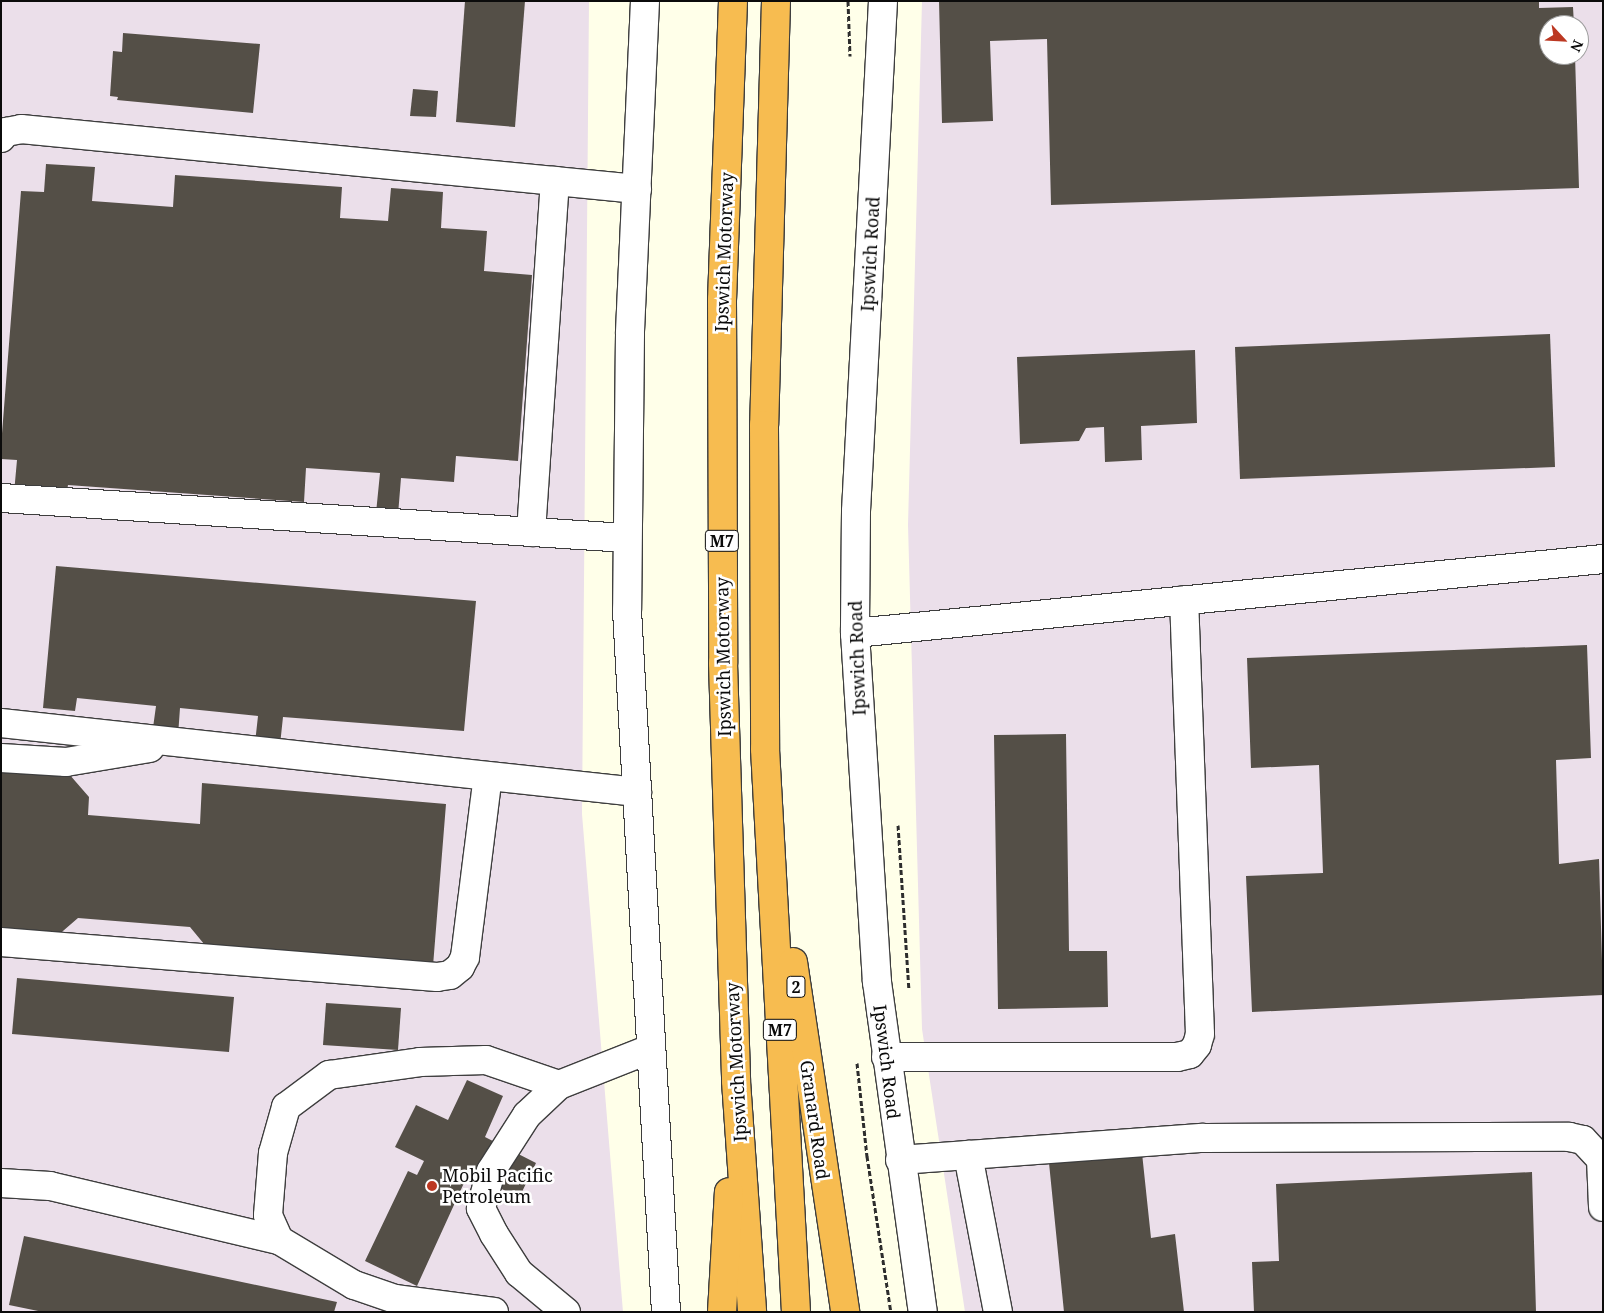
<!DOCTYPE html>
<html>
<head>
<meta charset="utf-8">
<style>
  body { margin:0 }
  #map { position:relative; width:1604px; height:1313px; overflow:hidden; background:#ffffe9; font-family:"Noto Serif",serif }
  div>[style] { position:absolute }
  .industrial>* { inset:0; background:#ebdfea }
  .building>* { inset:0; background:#544f47 }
  .path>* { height:3px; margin-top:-1.5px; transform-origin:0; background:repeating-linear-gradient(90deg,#2d2d2d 0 5px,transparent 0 7.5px) }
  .roads { filter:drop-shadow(1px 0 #3e3e3e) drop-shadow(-1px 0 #3e3e3e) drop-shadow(0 1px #3e3e3e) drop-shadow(0 -1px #3e3e3e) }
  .minor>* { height:28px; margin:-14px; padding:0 14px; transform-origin:14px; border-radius:14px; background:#fff }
  .highway>* { height:28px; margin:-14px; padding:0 14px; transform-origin:14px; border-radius:14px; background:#f7bc50 }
  .dots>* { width:14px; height:14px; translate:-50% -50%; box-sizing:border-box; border:2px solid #fff; border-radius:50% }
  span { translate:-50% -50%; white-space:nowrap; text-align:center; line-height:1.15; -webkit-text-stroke:5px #fff; paint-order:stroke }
  .shield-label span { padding:1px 4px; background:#fff; border:1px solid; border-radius:4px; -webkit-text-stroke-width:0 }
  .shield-label { font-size:16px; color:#0b0b0b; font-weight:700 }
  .street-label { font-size:18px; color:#0b0b0b }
  .poi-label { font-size:18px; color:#0b0b0b }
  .left { translate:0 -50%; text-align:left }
  .frame { position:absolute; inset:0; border:2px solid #0b0b0b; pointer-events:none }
  .north { position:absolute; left:1539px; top:15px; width:50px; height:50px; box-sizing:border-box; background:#fff; border:1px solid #9d9d9d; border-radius:50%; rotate:115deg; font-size:14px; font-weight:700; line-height:20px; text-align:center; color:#0b0b0b }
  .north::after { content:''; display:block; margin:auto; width:18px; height:22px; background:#bc3822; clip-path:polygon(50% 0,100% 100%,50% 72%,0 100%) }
</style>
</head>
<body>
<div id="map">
  <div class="industrial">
    <i style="clip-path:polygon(1px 1px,589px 1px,582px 814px,623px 1312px,1px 1312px)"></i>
    <i style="clip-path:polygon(evenodd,922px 1px,1603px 1px,1603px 1312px,965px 1312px,922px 1029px,908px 525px,922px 1px,1549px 25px,1579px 25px,1579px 55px,1549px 55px,1549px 25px)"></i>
  </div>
  <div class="building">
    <i style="clip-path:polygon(465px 1px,525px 1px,515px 127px,456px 122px)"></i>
    <i style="clip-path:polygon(939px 1px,1539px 1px,1539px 8px,1573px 7px,1574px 25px,1549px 25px,1549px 55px,1575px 55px,1579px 188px,1051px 205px,1047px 39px,990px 41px,993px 121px,942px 123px)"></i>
    <i style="clip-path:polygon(123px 33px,260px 44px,253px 113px,117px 100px,118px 97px,110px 96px,113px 51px,122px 52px)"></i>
    <i style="clip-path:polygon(413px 89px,438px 91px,436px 117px,410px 116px)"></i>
    <i style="clip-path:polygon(46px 164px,95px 167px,92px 201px,173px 207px,175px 175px,342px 187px,340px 218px,388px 221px,391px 188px,443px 192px,441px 228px,487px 231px,484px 271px,532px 275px,518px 461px,456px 456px,454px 482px,401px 478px,398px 515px,376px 513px,380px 473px,306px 468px,304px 502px,68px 485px,66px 497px,14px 493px,17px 460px,1px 459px,1px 446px,21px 191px,44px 192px)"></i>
    <i style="clip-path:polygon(1550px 334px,1555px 467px,1240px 479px,1235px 347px)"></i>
    <i style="clip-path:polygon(1195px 350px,1197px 423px,1141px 426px,1142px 460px,1105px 462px,1104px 427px,1086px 428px,1079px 441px,1020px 444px,1017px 357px)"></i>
    <i style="clip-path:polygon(56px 566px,476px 601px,464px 731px,283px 717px,280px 745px,255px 743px,258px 716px,180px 708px,178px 736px,152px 735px,156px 706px,77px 698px,75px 711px,43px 708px)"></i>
    <i style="clip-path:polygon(1587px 645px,1591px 758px,1556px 760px,1559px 864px,1599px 859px,1603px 995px,1252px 1012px,1246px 876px,1323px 873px,1319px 765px,1251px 768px,1247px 658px)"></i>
    <i style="clip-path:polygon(1066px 734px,1069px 951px,1107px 951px,1108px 1007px,998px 1009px,994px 735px)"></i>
    <i style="clip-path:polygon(1px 768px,69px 774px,89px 797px,88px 815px,200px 824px,202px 783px,446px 804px,433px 966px,209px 950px,190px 927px,78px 918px,56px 937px,1px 931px)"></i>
    <i style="clip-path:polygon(17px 978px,234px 997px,229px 1052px,12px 1034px)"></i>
    <i style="clip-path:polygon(326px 1003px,401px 1008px,398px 1050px,323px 1045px)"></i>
    <i style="clip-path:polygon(467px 1080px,503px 1096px,485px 1137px,536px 1163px,519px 1198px,469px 1172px,417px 1286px,365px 1261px,408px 1171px,417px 1175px,424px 1161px,395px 1147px,416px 1105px,448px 1120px)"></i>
    <i style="clip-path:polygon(1142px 1153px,1151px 1238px,1175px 1234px,1184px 1312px,1064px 1312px,1049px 1163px)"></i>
    <i style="clip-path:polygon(1532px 1172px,1536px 1312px,1254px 1312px,1252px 1262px,1279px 1261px,1276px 1184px)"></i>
    <i style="clip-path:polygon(24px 1236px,337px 1302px,334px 1312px,43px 1312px,9px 1305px)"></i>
  </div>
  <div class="path">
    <i style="left:848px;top:1px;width:55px;rotate:87.9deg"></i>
    <i style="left:898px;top:825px;width:164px;rotate:86.2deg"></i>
    <i style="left:857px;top:1063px;width:94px;rotate:83.9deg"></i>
    <i style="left:867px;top:1156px;width:158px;rotate:81.3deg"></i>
  </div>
  <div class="roads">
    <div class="minor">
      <i style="left:645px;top:1px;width:333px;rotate:92.6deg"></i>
      <i style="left:630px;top:334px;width:276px;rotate:90.6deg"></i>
      <i style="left:627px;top:610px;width:703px;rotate:86.82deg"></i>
      <i style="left:883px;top:1px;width:511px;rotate:93.03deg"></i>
      <i style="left:856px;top:511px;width:122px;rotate:90.5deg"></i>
      <i style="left:855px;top:633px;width:350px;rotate:86.4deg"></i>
      <i style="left:877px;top:982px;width:333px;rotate:82.1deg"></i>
      <i style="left:1px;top:138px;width:8px;rotate:-50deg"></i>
      <i style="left:6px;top:132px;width:15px;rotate:-11deg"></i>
      <i style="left:21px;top:129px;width:619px;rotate:5.56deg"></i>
      <i style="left:1px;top:498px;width:627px;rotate:3.66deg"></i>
      <i style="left:531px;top:532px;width:352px;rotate:-86.1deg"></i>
      <i style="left:855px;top:633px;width:752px;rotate:-5.65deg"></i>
      <i style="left:1px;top:723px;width:640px;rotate:6.19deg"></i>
      <i style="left:1px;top:758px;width:65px;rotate:3.5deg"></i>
      <i style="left:66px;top:762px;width:85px;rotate:-9.5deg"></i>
      <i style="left:1px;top:942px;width:437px;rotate:4.6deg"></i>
      <i style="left:437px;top:977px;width:13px;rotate:-9deg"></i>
      <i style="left:450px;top:975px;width:13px;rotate:-39deg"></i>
      <i style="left:460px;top:967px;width:11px;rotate:-63deg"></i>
      <i style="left:465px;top:957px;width:182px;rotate:-82.8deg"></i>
      <i style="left:886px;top:1057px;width:291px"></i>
      <i style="left:1177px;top:1057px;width:13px;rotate:-13deg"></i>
      <i style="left:1190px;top:1054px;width:11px;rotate:-52deg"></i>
      <i style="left:1197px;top:1045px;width:11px;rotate:-75deg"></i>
      <i style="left:1200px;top:1034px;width:434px;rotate:-92.1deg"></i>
      <i style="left:968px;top:1155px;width:160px;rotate:79.2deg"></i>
      <i style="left:900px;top:1160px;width:304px;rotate:-4.2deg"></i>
      <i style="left:1203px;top:1138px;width:366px;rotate:-0.2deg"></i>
      <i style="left:1569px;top:1137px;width:14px;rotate:12deg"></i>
      <i style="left:1583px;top:1140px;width:26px;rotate:47deg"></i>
      <i style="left:1601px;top:1159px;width:48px;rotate:87.6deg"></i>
      <i style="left:1px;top:1183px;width:49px;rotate:3.5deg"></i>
      <i style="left:50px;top:1186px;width:235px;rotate:13.3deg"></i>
      <i style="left:494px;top:1312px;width:100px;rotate:-172.5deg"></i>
      <i style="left:395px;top:1299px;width:43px;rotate:-161.1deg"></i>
      <i style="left:354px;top:1285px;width:87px;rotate:-149deg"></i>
      <i style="left:279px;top:1240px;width:27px;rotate:-114deg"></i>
      <i style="left:268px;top:1215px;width:62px;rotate:-85.4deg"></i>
      <i style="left:273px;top:1153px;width:48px;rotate:-74.2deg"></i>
      <i style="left:286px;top:1107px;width:54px;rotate:-36.7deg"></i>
      <i style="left:329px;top:1075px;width:92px;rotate:-8.1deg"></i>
      <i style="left:420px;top:1062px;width:66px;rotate:-1.7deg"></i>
      <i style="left:486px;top:1060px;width:77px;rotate:18.9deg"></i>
      <i style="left:566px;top:1312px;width:61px;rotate:-140.3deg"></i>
      <i style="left:519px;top:1273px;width:46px;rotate:-122.7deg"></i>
      <i style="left:494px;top:1234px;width:29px;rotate:-117deg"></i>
      <i style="left:481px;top:1208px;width:38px;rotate:-75deg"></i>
      <i style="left:491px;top:1171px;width:67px;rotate:-57.3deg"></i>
      <i style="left:527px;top:1115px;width:44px;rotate:-43.2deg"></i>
      <i style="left:559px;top:1085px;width:98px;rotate:-21.6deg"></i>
    </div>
    <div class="highway">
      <i style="left:733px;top:1px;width:299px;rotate:92.1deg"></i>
      <i style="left:722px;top:300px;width:363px;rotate:89.8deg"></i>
      <i style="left:723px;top:663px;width:418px;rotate:88.2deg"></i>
      <i style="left:736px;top:1081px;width:232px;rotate:86deg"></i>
      <i style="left:776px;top:1px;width:424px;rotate:91.6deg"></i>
      <i style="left:764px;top:425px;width:324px;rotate:89.8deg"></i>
      <i style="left:765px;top:749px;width:564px;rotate:86.85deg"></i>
      <i style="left:793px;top:962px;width:354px;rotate:81.5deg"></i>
      <i style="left:722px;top:1312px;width:120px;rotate:-86.7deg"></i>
    </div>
  </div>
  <div class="dots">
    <i style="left:432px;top:1186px;background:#bc3822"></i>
  </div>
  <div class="shield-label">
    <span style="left:722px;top:541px">M7</span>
    <span style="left:796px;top:987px">2</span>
    <span style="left:780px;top:1030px">M7</span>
  </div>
  <div class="street-label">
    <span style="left:724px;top:252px;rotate:-88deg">Ipswich Motorway</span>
    <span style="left:870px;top:254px;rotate:-87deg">Ipswich Road</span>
    <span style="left:723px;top:657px;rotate:-91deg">Ipswich Motorway</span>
    <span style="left:857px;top:658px;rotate:-92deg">Ipswich Road</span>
    <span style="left:736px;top:1062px;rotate:-93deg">Ipswich Motorway</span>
    <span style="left:887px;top:1062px;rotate:83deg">Ipswich Road</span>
    <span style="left:815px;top:1120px;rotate:82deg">Granard Road</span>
  </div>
  <div class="poi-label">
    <span class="left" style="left:442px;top:1186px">Mobil Pacific<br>Petroleum</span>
  </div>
  <div class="frame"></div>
  <div class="north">N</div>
</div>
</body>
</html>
